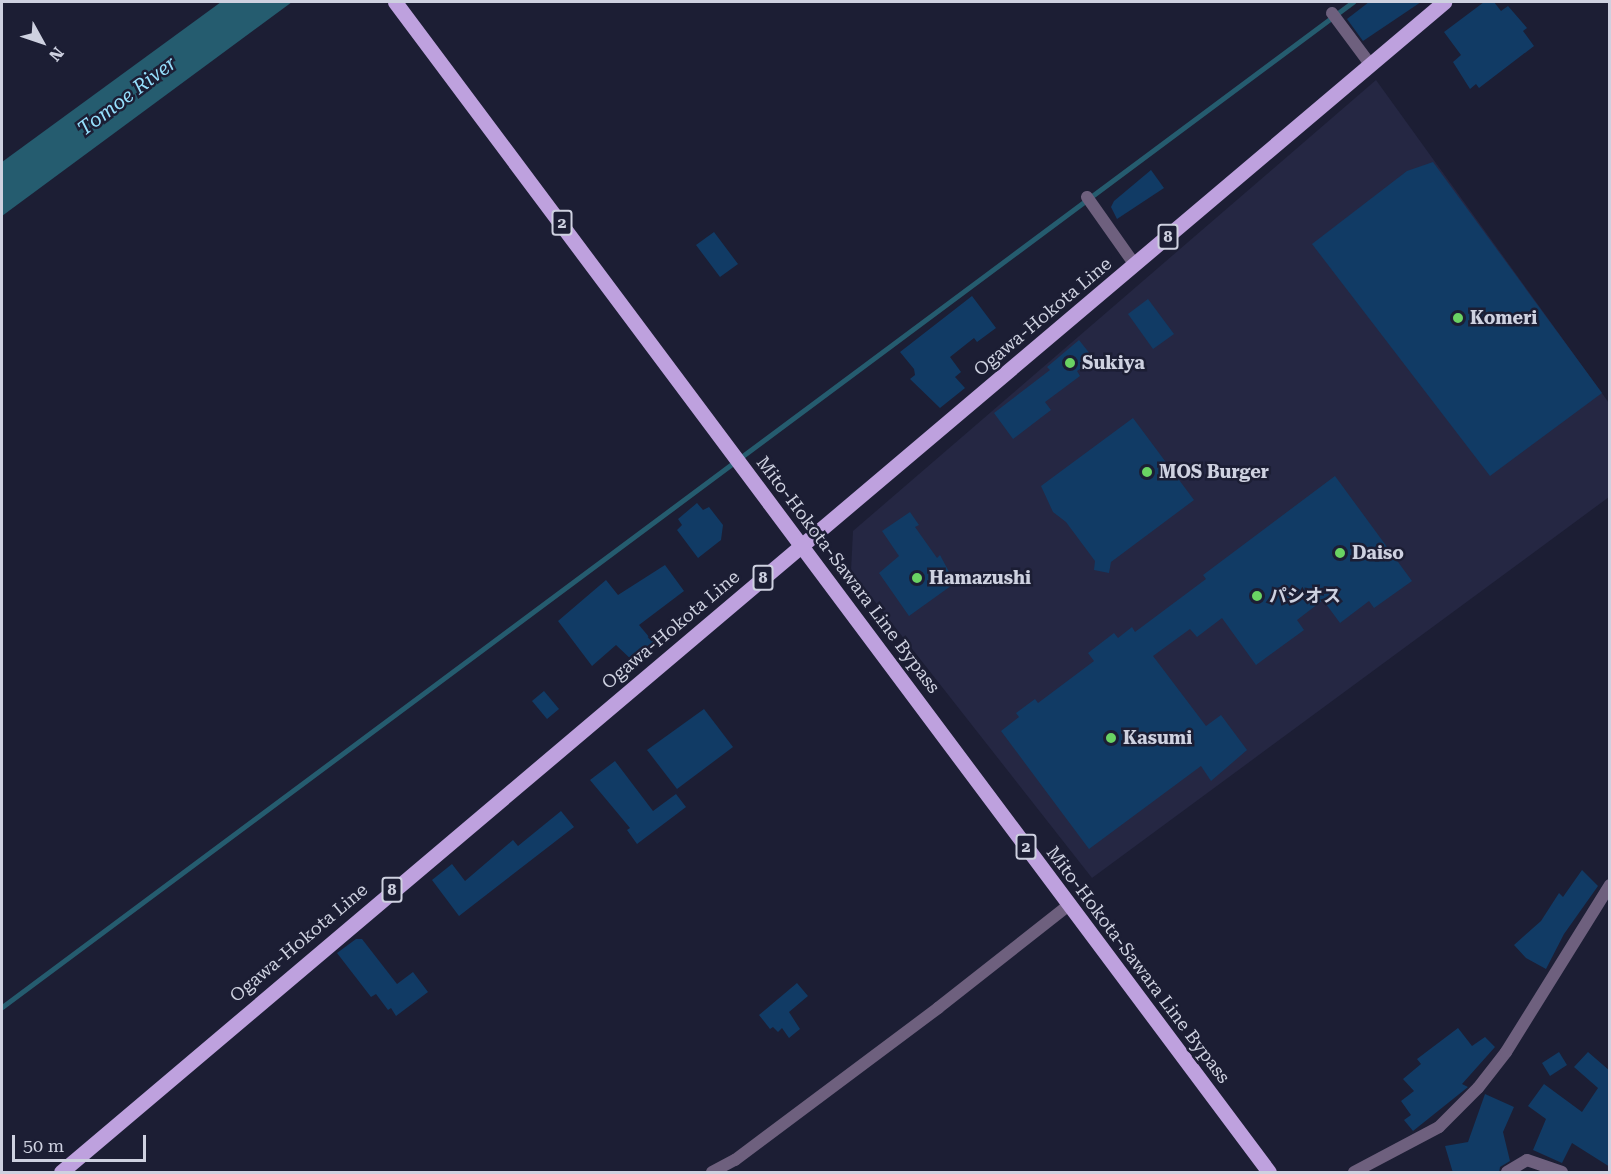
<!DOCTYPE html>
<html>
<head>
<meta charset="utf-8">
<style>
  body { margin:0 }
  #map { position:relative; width:1611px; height:1174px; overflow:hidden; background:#1c1e34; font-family:"Roboto Serif","Noto Sans JP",serif }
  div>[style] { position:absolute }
  .built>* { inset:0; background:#252743 }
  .water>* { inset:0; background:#255c6f }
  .stream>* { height:5px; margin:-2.5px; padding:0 2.5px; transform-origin:2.5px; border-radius:2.5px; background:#255c6f }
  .building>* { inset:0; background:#113b65 }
  .minor>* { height:12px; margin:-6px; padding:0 6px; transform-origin:6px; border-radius:6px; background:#6e607e }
  .primary>* { height:15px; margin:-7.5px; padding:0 7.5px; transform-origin:7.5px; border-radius:7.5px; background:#bea1de }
  .dots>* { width:16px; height:16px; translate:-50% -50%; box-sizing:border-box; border:3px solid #1c1e34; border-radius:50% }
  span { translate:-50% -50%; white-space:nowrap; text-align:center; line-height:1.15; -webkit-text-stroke:5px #1c1e34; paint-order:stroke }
  .shield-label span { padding:2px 4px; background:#1c1e34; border:2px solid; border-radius:4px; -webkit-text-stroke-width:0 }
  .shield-label { font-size:16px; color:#ced1e0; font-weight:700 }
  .street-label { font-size:18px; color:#ced1e0 }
  .poi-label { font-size:18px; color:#ced1e0; font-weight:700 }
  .left { translate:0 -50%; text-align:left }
  .water-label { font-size:20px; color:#96dffc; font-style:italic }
  .frame { position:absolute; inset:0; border:3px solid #ced1e0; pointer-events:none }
  .north { position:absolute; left:12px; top:12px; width:60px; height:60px; -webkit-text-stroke:4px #1c1e34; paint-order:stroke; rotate:130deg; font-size:16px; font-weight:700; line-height:24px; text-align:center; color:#ced1e0 }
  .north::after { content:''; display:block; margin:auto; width:21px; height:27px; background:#ced1e0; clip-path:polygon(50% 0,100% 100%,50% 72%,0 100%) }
  .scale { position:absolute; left:12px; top:1135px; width:134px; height:27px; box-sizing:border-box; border:3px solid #ced1e0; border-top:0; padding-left:8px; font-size:18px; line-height:21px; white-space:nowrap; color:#ced1e0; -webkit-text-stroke:4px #1c1e34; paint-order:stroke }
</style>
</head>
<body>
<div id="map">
  <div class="built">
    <i style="clip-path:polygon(1376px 80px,1609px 403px,1609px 497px,1092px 878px,851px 571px,853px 531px)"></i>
  </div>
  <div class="water">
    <i style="clip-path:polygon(221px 2px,292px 2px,2px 216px,2px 162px)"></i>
  </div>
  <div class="stream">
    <i style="left:2px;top:1007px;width:1684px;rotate:-36.65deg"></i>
  </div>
  <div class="building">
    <i style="clip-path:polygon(1369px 2px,1421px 2px,1363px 41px,1347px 19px)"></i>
    <i style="clip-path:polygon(1484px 2px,1494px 2px,1501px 11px,1508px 6px,1527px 28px,1523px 31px,1534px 46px,1479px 88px,1476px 84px,1470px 89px,1453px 62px,1461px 55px,1444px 32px)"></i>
    <i style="clip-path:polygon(1433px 162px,1602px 393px,1490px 476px,1312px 244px,1407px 171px)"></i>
    <i style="clip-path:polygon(1151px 170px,1164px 188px,1117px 219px,1111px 207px,1114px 201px)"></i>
    <i style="clip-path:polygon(714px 232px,738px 264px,720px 277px,696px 245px)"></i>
    <i style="clip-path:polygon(972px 296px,996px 328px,977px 342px,974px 338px,950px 357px,961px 372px,955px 377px,965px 388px,940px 408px,910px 379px,915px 375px,914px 369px,900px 352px)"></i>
    <i style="clip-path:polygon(1148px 299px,1174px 334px,1153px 349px,1128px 314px)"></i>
    <i style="clip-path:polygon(1079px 340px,1094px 359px,1077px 371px,1080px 376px,1045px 402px,1051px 410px,1013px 439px,994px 413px,1050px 370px,1047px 367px)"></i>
    <i style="clip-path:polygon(1133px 418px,1194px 500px,1111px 562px,1109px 573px,1094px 570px,1095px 561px,1066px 522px,1053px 512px,1041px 486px)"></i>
    <i style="clip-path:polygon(1335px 476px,1412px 581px,1374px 608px,1369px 601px,1340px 623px,1323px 600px,1297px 620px,1304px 630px,1256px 665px,1222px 618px,1197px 637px,1190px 629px,1153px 656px,1206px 726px,1221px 715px,1247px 750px,1211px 781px,1201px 766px,1089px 849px,1001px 731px,1019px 717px,1016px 713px,1035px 699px,1038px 703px,1094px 661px,1088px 653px,1114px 633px,1118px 638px,1132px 627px,1135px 632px,1206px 579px,1203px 575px)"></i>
    <i style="clip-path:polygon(697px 503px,703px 510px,709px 507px,723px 525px,721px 540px,698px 558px,677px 530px,682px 525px,678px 519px)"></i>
    <i style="clip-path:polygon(910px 512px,919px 525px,915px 527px,937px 558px,940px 555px,955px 583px,909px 616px,879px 573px,899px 556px,882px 531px)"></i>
    <i style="clip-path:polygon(665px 565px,684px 591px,639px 625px,655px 644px,634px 662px,616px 645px,592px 666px,558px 621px,606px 580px,618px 595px)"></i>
    <i style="clip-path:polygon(544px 691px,559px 709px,547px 719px,532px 701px)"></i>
    <i style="clip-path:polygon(704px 709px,733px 747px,677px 789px,647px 750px)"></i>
    <i style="clip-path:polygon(615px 761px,653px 811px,676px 794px,686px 807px,637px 844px,627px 830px,630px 828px,590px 780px)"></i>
    <i style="clip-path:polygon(561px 811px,574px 827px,459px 916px,432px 880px,452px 864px,465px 881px,513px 840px,518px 846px)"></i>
    <i style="clip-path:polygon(1582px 870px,1598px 886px,1564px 934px,1546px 969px,1526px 958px,1514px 945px,1541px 921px,1559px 893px,1563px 897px)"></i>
    <i style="clip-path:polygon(356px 939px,362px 939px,397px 984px,413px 972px,428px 992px,396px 1016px,391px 1008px,388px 1010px,376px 994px,371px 997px,337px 953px)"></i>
    <i style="clip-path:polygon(797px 983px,808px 996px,789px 1012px,800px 1029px,789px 1038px,782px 1028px,778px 1032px,773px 1027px,770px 1029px,759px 1015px)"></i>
    <i style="clip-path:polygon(1458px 1028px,1472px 1046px,1485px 1037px,1495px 1047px,1462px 1084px,1468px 1087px,1413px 1131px,1404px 1120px,1411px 1115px,1401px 1101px,1414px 1091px,1403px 1079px,1421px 1064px,1417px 1059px)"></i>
    <i style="clip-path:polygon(1559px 1052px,1567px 1065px,1550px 1076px,1542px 1063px)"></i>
    <i style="clip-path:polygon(1588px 1052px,1610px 1071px,1610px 1167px,1572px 1143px,1562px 1163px,1533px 1150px,1546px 1119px,1528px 1106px,1544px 1084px,1582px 1112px,1598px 1088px,1574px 1067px)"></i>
    <i style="clip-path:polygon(1485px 1094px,1514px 1107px,1503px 1132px,1510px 1161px,1500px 1167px,1499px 1173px,1453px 1173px,1445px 1146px,1468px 1142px)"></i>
  </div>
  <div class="minor">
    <i style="left:1332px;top:13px;width:64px;rotate:53.3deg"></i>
    <i style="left:1087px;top:197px;width:83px;rotate:54.8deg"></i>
    <i style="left:712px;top:1172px;width:26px;rotate:-28deg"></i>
    <i style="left:735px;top:1160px;width:254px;rotate:-36.8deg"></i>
    <i style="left:938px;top:1008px;width:167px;rotate:-38.2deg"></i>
    <i style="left:1354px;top:1172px;width:96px;rotate:-27.9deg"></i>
    <i style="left:1439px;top:1127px;width:55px;rotate:-45deg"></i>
    <i style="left:1478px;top:1088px;width:46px;rotate:-52.1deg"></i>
    <i style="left:1506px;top:1052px;width:197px;rotate:-58.1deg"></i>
    <i style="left:1507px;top:1172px;width:23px;rotate:-31deg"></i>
    <i style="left:1527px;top:1160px;width:37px;rotate:19deg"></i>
  </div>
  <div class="primary">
    <i style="left:395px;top:2px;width:1460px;rotate:53.24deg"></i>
    <i style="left:61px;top:1172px;width:1812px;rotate:-40.23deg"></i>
  </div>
  <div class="dots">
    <i style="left:1458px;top:318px;background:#6ad363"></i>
    <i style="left:1070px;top:363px;background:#6ad363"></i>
    <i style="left:1147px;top:472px;background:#6ad363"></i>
    <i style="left:1340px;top:553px;background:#6ad363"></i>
    <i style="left:917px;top:578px;background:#6ad363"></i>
    <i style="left:1257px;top:596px;background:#6ad363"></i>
    <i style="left:1111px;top:738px;background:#6ad363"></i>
  </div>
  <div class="shield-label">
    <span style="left:562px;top:223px">2</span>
    <span style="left:1168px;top:237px">8</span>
    <span style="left:763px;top:578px">8</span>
    <span style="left:1026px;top:847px">2</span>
    <span style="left:392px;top:890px">8</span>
  </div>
  <div class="street-label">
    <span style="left:1043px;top:317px;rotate:-40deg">Ogawa-Hokota Line</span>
    <span style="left:848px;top:575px;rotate:53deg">Mito-Hokota-Sawara Line Bypass</span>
    <span style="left:671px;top:630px;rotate:-40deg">Ogawa-Hokota Line</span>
    <span style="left:299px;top:943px;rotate:-40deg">Ogawa-Hokota Line</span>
    <span style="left:1138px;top:965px;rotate:53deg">Mito-Hokota-Sawara Line Bypass</span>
  </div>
  <div class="poi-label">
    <span class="left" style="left:1470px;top:318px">Komeri</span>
    <span class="left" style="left:1082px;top:363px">Sukiya</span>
    <span class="left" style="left:1159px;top:472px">MOS Burger</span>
    <span class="left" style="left:1352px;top:553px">Daiso</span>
    <span class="left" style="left:929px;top:578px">Hamazushi</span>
    <span class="left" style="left:1269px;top:596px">パシオス</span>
    <span class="left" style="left:1123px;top:738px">Kasumi</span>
  </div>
  <div class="water-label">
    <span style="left:127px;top:96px;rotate:-37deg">Tomoe River</span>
  </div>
  <div class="frame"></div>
  <div class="north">N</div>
  <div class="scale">50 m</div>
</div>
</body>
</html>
